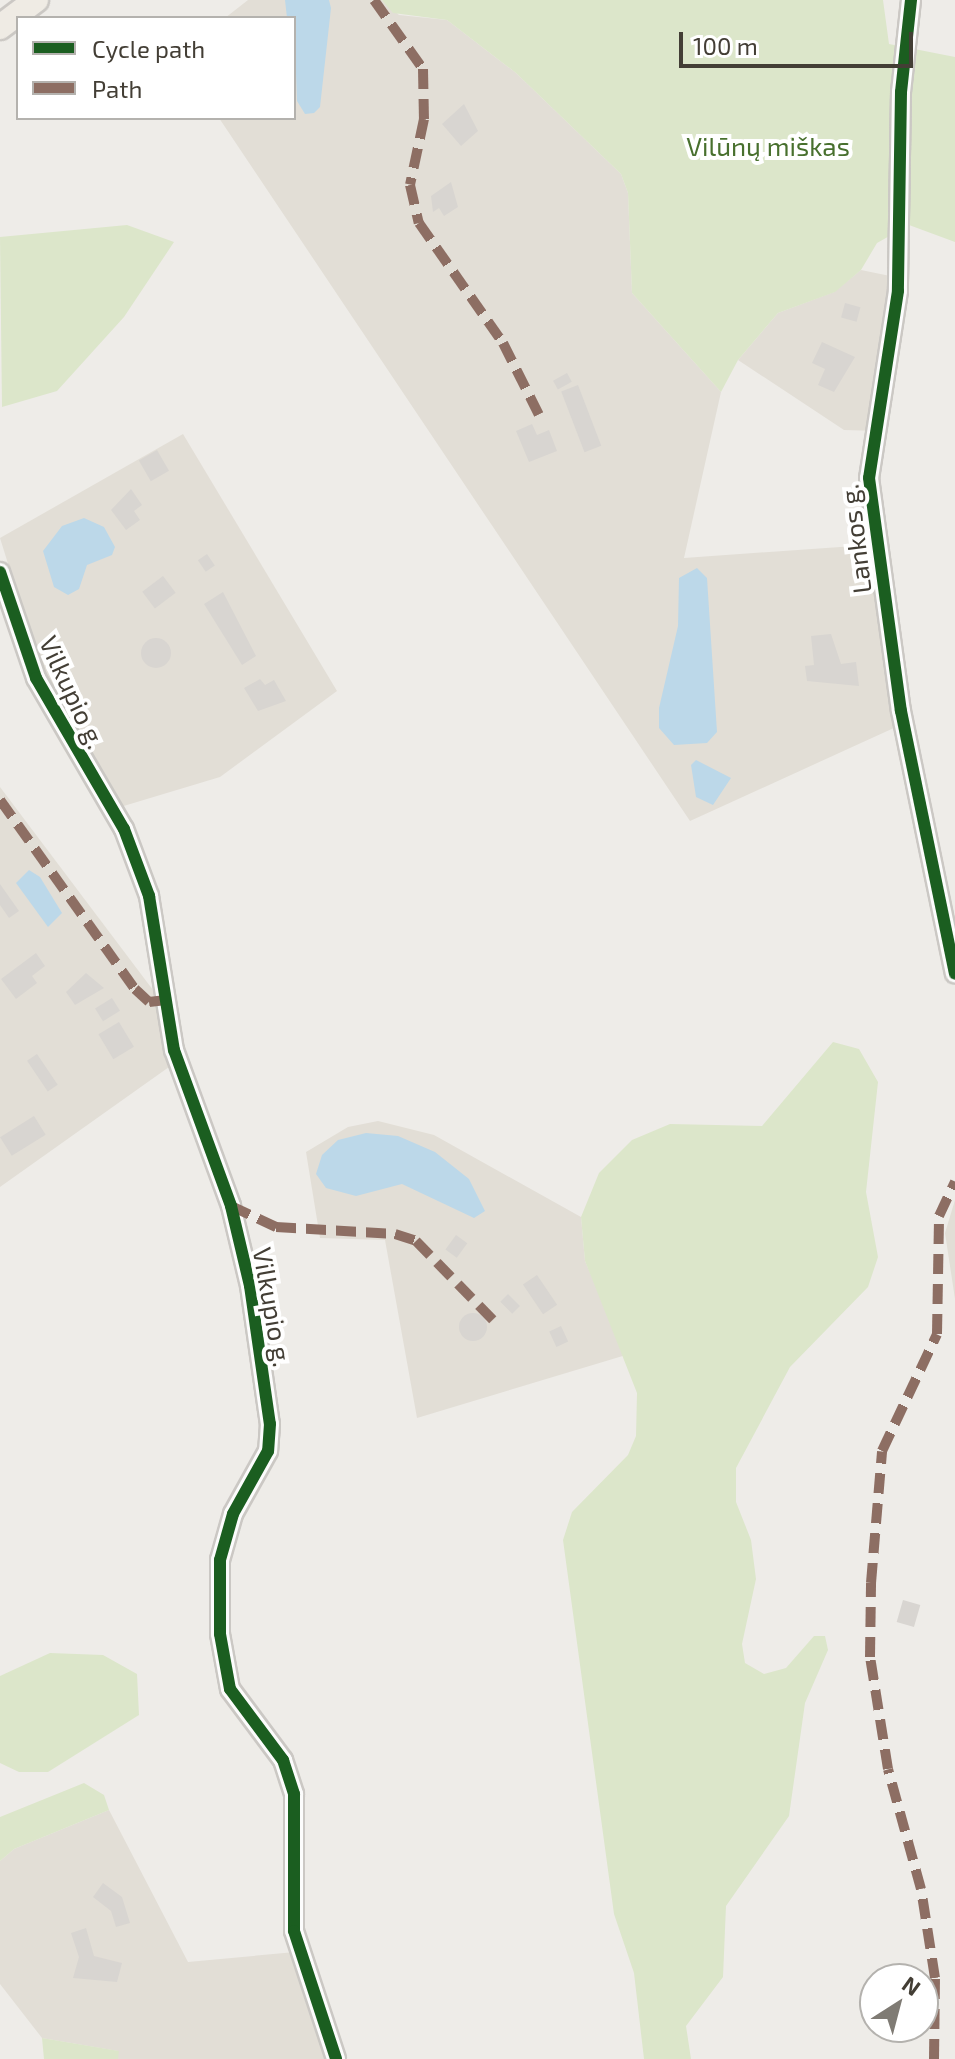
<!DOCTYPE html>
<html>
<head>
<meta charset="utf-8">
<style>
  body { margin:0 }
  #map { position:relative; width:955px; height:2059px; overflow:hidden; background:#eeece8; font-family:"Exo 2",sans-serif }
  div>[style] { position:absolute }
  .residential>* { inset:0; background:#e2ded6 }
  .green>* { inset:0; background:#dce6ca }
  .water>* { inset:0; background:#bcd8e9 }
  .building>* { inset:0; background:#d8d5d1; transform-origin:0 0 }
  .round { border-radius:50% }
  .roads { filter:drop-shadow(2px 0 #cbc8c4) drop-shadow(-2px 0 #cbc8c4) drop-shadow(0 2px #cbc8c4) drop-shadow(0 -2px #cbc8c4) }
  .minor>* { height:18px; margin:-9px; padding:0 9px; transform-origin:9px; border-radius:9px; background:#fcfcfc }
  .major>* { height:24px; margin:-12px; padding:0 12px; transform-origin:12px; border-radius:12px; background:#efebe4 }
  .quiet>* { height:10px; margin-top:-5px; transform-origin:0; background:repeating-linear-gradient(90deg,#8d6e63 0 20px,transparent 0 30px) }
  .cycleway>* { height:12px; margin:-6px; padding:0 6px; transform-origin:6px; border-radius:6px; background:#1b5e20 }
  span { translate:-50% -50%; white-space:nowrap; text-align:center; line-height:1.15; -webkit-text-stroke:8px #fff; paint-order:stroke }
  .park-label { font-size:26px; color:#48702e }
  .street-label { font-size:26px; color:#433e35 }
  .legend { position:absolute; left:16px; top:16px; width:280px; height:104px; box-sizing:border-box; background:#fff; border:2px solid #b4b2ae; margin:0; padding:10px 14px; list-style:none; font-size:24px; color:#433e35 }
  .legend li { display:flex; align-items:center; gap:16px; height:40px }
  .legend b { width:40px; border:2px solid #b4b2ae }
  .north { position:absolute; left:859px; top:1963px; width:80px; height:80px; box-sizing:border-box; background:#fff; border:2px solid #b4b2ae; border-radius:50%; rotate:36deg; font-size:22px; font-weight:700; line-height:32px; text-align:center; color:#433e35 }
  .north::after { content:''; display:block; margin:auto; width:28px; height:36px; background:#7f7b74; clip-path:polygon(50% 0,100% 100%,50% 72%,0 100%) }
  .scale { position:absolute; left:679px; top:32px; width:234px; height:36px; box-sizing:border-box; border:4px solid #433e35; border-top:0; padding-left:10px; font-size:24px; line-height:28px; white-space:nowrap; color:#433e35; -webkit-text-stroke:6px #fff; paint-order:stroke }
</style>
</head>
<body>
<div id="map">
  <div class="residential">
    <div style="clip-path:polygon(248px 0,382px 0,399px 15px,447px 20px,516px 73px,621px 174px,628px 193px,632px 293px,721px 392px,684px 558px,883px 544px,907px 722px,690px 821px,219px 118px,294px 118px,294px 18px,225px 18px)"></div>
    <div style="clip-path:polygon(861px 270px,895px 277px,879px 431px,844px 430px,738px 360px,778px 313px,834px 292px)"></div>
    <div style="clip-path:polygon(183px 434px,337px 691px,220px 777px,117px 808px,42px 673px,0 538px)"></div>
    <div style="clip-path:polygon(0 787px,156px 994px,169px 1067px,0 1187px)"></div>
    <div style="clip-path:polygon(378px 1121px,434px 1135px,581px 1217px,585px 1261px,626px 1355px,417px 1418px,385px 1240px,320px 1238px,306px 1152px,348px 1127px)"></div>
    <div style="clip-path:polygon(955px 1200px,955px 1299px,945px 1233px)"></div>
    <div style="clip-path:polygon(109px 1810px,188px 1962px,295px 1952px,330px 2059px,118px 2059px,118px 2051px,42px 2038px,0 1984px,0 1861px,14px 1849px)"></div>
  </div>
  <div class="green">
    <div style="clip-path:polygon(382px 0,883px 0,889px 44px,955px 57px,955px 242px,909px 225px,877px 243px,861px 270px,835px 292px,778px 313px,738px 360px,721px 392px,632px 293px,628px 193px,621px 174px,516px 73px,447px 20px,393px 13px)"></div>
    <div style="clip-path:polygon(127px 225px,174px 242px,124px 317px,57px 391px,2px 407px,0 237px)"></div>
    <div style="clip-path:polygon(833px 1042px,859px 1049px,878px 1082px,866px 1192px,878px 1257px,868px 1287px,790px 1367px,736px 1468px,736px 1502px,751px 1540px,756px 1579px,742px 1644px,745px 1663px,764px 1674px,786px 1668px,814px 1636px,825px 1636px,828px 1650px,805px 1703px,789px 1816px,726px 1906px,723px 1977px,686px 2026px,691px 2059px,644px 2059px,634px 1973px,614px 1914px,563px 1540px,572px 1512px,628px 1455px,636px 1436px,637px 1393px,585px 1261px,581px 1217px,599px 1173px,632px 1140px,670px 1124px,762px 1126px)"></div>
    <div style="clip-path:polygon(50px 1653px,103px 1655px,137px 1674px,139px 1715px,48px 1772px,19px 1772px,0 1763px,0 1676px)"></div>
    <div style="clip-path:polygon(84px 1783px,104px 1795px,109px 1810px,14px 1849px,0 1861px,0 1817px)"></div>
    <div style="clip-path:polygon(42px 2038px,119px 2051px,118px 2059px,44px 2059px)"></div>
  </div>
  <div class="water">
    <div style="clip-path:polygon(285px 0,329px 0,331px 8px,320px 107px,314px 113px,305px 114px,297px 101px,294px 18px,287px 18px)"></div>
    <div style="clip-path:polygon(84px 518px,104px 527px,115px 547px,112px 555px,87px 565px,79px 589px,68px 595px,54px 587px,43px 551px,62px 526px)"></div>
    <div style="clip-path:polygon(697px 568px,707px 578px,717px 732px,707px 743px,674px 745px,659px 728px,659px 708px,678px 626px,679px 578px)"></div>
    <div style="clip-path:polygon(696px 760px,731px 778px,713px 805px,696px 797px,691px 765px)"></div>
    <div style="clip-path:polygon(29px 870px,40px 877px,62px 913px,48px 927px,16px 883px)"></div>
    <div style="clip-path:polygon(366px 1133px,398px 1136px,435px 1152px,469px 1179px,485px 1211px,474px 1218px,402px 1184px,356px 1196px,326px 1188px,316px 1174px,322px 1155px,338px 1140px)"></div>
  </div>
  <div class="building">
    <div style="clip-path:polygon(464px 104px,478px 131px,461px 146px,442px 124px)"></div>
    <div style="clip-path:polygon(451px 182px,458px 207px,444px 216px,439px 208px,433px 212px,431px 196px)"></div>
    <div style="left:845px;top:303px;width:16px;height:15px;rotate:15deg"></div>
    <div style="clip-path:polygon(822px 342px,855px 357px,834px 392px,818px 385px,825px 369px,812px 363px)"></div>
    <div style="left:567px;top:373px;width:10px;height:16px;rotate:61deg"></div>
    <div style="left:578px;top:385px;width:65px;height:18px;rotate:69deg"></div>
    <div style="clip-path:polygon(532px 424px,537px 435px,549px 430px,557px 451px,529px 462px,516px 431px)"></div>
    <div style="left:157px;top:450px;width:24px;height:21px;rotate:60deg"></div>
    <div style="clip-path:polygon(131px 489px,142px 505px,134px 511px,140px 520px,126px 530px,111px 510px)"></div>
    <div style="left:207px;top:554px;width:14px;height:11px;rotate:56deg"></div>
    <div style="left:163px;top:576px;width:21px;height:26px;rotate:53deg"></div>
    <div style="clip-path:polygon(223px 592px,256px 656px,242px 665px,204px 604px)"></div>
    <div style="clip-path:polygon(831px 634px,841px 664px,856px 662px,859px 686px,807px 681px,805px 666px,814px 665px,811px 636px)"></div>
    <div class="round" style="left:141px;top:638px;width:30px;height:30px"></div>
    <div style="clip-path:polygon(260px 679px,265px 685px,274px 680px,286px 701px,258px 711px,244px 688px)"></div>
    <div style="clip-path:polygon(0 884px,19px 911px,9px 918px,0 905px)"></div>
    <div style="clip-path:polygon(36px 953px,45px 966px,32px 976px,37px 983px,16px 999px,1px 979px)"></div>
    <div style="clip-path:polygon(86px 973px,104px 988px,75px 1005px,66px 992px)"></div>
    <div style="left:112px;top:998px;width:15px;height:20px;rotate:58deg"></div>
    <div style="left:119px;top:1022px;width:29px;height:24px;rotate:59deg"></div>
    <div style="left:37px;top:1054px;width:37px;height:12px;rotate:56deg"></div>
    <div style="left:34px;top:1116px;width:22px;height:40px;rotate:58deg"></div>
    <div style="left:456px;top:1235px;width:14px;height:18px;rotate:36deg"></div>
    <div style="left:537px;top:1275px;width:36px;height:17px;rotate:56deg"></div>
    <div style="left:508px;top:1294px;width:17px;height:11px;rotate:45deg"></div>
    <div class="round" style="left:459px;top:1313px;width:28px;height:28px"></div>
    <div style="left:561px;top:1326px;width:17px;height:13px;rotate:65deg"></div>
    <div style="left:903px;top:1600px;width:18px;height:23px;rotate:16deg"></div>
    <div style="clip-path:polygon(103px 1883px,122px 1897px,130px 1923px,116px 1927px,111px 1911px,93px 1897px)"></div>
    <div style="clip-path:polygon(86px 1928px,94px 1956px,122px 1963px,117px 1982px,73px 1978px,79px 1957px,71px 1933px)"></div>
  </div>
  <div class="roads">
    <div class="minor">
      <div style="left:911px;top:0;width:93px;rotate:96.2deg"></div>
      <div style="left:901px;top:92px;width:199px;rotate:90.9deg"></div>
      <div style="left:898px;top:291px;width:189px;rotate:98.8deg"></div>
      <div style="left:869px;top:478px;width:235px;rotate:82.2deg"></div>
      <div style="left:901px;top:711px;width:268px;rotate:78.4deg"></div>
      <div style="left:0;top:572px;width:112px;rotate:71.2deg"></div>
      <div style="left:36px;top:678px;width:175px;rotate:59.8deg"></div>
      <div style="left:124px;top:829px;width:72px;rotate:69.5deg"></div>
      <div style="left:149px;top:896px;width:156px;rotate:80.8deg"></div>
      <div style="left:174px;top:1050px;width:166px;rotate:69.9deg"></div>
      <div style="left:231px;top:1206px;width:82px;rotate:76.6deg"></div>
      <div style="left:250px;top:1286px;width:139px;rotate:81.8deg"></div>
      <div style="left:270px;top:1424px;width:27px;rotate:94deg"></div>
      <div style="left:268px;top:1451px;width:72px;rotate:119.1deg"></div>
      <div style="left:233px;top:1514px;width:48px;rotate:105.8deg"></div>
      <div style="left:220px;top:1560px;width:74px;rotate:90deg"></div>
      <div style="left:220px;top:1634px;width:56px;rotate:79.7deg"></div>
      <div style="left:230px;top:1689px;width:89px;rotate:53.3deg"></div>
      <div style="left:283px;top:1760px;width:36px;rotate:72deg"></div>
      <div style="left:294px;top:1794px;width:137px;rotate:90deg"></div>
      <div style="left:294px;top:1931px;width:135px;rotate:71.8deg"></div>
    </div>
    <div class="major">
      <div style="left:0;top:27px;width:45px;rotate:-36.9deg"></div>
    </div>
  </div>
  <div class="quiet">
    <div style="left:374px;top:0;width:85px;rotate:54.6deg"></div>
    <div style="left:423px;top:69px;width:50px;rotate:88.9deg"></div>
    <div style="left:424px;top:119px;width:67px;rotate:102deg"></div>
    <div style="left:410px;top:185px;width:39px;rotate:77deg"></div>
    <div style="left:419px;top:223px;width:146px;rotate:55deg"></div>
    <div style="left:503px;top:343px;width:80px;rotate:63.4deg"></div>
    <div style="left:0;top:800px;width:232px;rotate:54.5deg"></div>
    <div style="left:135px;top:989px;width:19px;rotate:43deg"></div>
    <div style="left:149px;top:1002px;width:17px;rotate:-7deg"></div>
    <div style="left:231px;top:1206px;width:50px;rotate:25deg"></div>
    <div style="left:276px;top:1227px;width:119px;rotate:3.4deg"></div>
    <div style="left:395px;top:1234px;width:22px;rotate:18deg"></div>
    <div style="left:416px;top:1241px;width:120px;rotate:45.7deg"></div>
    <div style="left:934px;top:2059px;width:81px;rotate:-89.3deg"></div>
    <div style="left:935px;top:1978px;width:90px;rotate:-98.9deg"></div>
    <div style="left:921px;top:1889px;width:124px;rotate:-105.4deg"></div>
    <div style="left:888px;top:1769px;width:113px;rotate:-99.1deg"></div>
    <div style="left:870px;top:1657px;width:74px;rotate:-89.2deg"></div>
    <div style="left:871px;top:1583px;width:132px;rotate:-85.2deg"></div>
    <div style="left:882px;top:1451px;width:129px;rotate:-64.8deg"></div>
    <div style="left:937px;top:1334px;width:118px;rotate:-89deg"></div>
    <div style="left:939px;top:1216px;width:38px;rotate:-65deg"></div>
  </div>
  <div class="cycleway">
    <div style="left:911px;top:0;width:93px;rotate:96.2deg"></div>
    <div style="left:901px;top:92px;width:199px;rotate:90.9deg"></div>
    <div style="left:898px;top:291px;width:189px;rotate:98.8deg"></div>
    <div style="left:869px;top:478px;width:235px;rotate:82.2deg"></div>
    <div style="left:901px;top:711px;width:268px;rotate:78.4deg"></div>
    <div style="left:0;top:572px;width:112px;rotate:71.2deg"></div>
    <div style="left:36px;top:678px;width:175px;rotate:59.8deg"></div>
    <div style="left:124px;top:829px;width:72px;rotate:69.5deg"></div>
    <div style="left:149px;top:896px;width:156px;rotate:80.8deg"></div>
    <div style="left:174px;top:1050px;width:166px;rotate:69.9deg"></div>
    <div style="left:231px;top:1206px;width:82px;rotate:76.6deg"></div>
    <div style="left:250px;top:1286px;width:139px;rotate:81.8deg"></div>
    <div style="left:270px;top:1424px;width:27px;rotate:94deg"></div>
    <div style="left:268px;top:1451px;width:72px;rotate:119.1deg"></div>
    <div style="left:233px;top:1514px;width:48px;rotate:105.8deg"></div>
    <div style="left:220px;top:1560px;width:74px;rotate:90deg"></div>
    <div style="left:220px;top:1634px;width:56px;rotate:79.7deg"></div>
    <div style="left:230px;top:1689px;width:89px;rotate:53.3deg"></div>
    <div style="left:283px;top:1760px;width:36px;rotate:72deg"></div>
    <div style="left:294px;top:1794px;width:137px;rotate:90deg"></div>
    <div style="left:294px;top:1931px;width:135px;rotate:71.8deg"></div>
  </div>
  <div class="park-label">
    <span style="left:768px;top:146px">Vilūnų miškas</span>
  </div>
  <div class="street-label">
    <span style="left:855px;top:539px;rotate:-97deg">Lankos g.</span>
    <span style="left:73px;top:692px;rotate:65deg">Vilkupio g.</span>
    <span style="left:273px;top:1307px;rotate:80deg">Vilkupio g.</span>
  </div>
  <ul class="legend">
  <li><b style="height:10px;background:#1b5e20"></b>Cycle path</li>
  <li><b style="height:10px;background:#8d6e63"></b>Path</li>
  </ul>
  <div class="north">N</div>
  <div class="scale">100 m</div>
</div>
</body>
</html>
